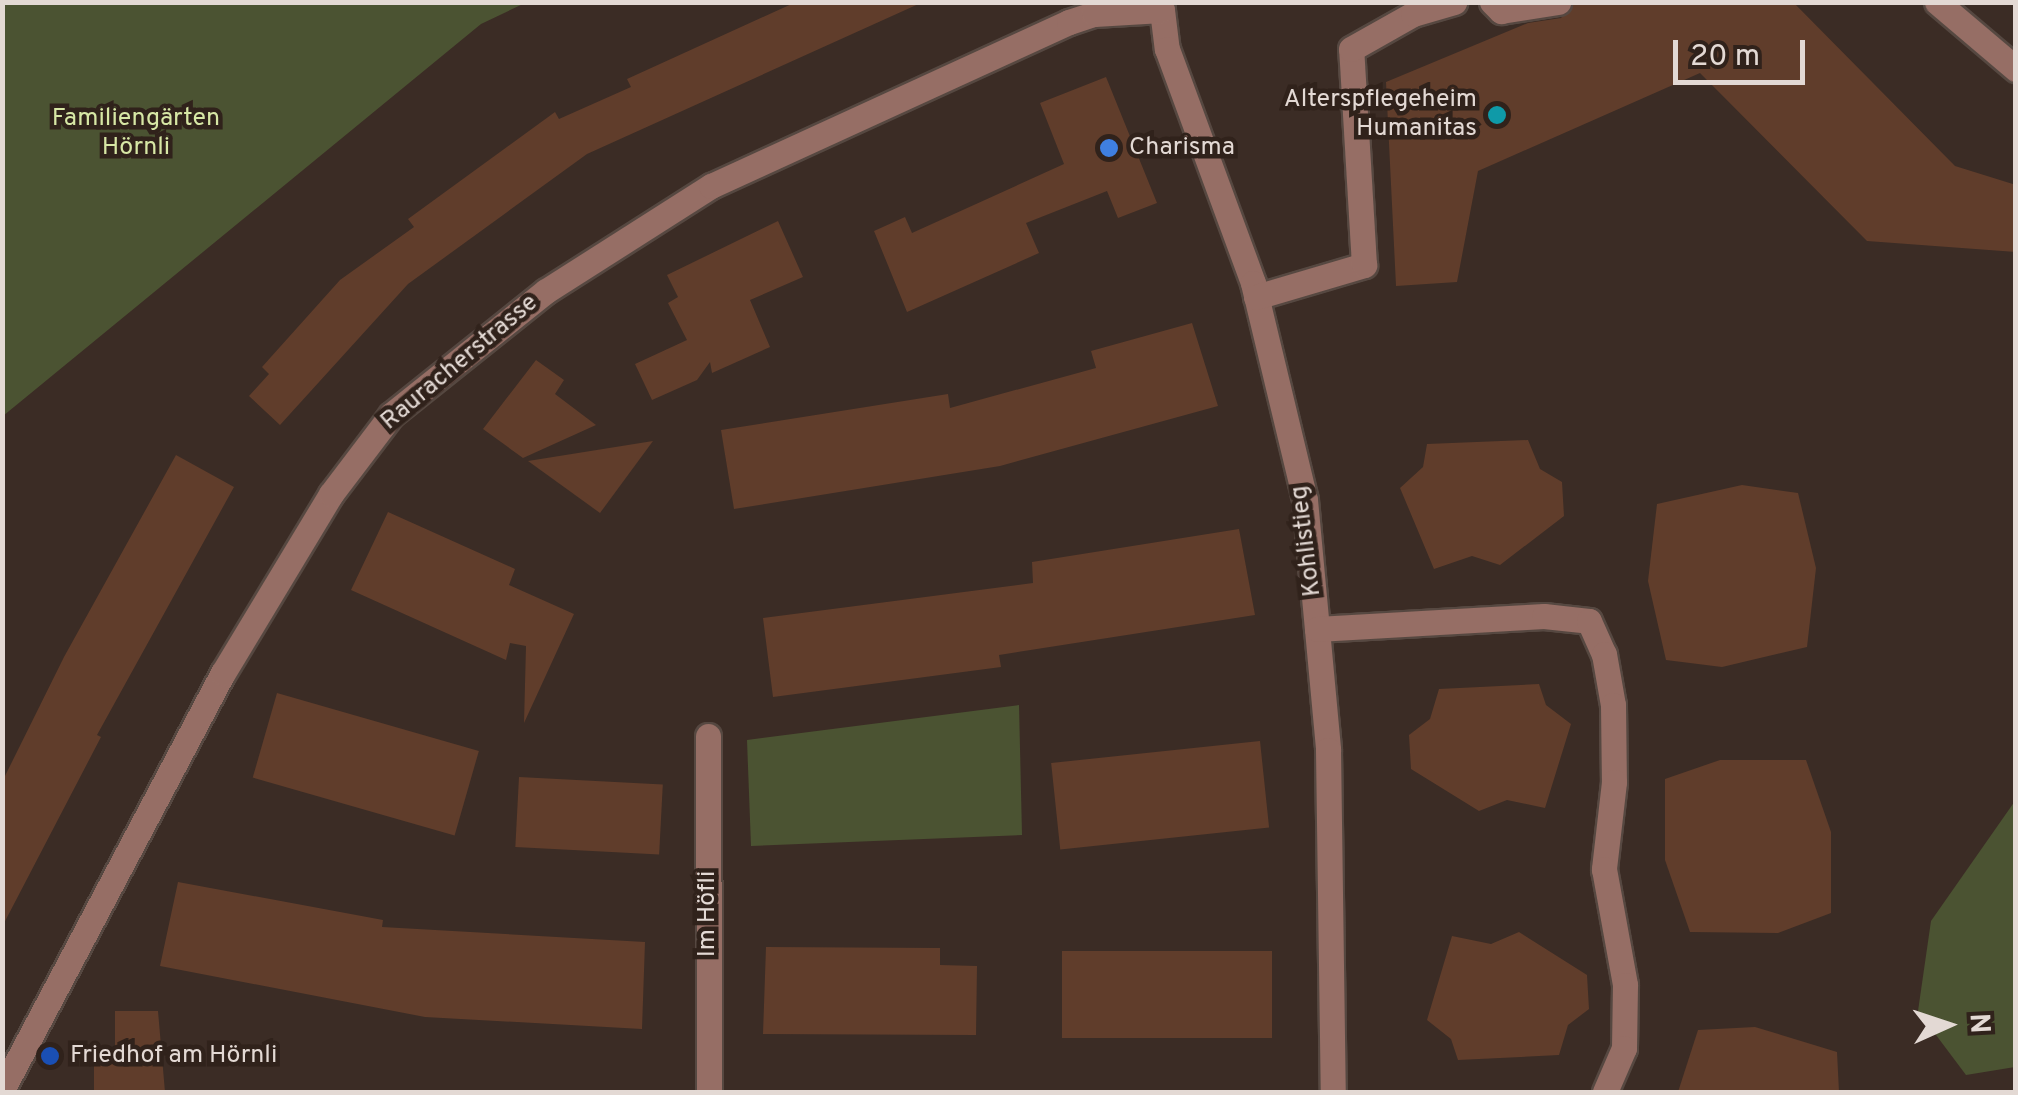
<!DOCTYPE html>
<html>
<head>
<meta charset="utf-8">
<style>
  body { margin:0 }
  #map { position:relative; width:2018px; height:1095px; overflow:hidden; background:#3b2c25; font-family:Overpass,sans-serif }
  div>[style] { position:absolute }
  .green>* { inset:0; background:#4b5332 }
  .building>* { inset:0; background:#603d2b; transform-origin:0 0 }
  .roads { filter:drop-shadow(2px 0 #564841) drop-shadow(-2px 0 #564841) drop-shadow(0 2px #564841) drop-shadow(0 -2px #564841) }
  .minor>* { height:25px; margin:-12.5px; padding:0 12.5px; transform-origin:12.5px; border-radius:12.5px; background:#966e65 }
  .dots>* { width:28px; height:28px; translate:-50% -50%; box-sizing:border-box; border:5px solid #30221b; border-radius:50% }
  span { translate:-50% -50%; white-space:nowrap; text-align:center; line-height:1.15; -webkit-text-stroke:9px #30221b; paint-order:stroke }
  .poi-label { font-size:25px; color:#e3d9d4 }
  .right { translate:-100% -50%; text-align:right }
  .left { translate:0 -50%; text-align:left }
  .park-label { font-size:25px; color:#d7e7a5 }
  .street-label { font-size:25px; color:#e3d9d4 }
  .frame { position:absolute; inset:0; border:5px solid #e3d9d4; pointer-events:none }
  .north { position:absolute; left:1898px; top:975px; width:100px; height:100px; -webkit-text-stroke:8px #30221b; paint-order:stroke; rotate:87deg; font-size:28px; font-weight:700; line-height:40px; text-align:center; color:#e3d9d4 }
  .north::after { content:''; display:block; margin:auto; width:35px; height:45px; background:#e3d9d4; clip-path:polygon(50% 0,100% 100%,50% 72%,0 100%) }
  .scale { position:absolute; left:1673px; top:40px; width:132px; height:45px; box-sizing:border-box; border:5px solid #e3d9d4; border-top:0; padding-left:12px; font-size:30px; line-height:35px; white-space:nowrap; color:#e3d9d4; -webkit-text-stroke:8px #30221b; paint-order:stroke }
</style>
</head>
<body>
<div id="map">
  <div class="green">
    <div style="clip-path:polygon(3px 2px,525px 2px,525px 3px,481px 24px,3px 416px)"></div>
    <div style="clip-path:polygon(1019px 705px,1022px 835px,751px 846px,747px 740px)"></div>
    <div style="clip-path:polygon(2015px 801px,2015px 1067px,1966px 1075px,1918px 1011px,1931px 921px)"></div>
  </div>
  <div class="building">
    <div style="clip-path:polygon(796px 2px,923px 2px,587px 154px,408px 284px,280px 425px,249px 396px,269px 374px,262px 367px,340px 280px,414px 227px,408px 219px,555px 112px,559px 119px,631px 87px,627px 79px)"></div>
    <div style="clip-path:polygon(1575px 2px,1793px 2px,1955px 166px,2016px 185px,2016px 252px,1867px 241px,1700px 73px,1478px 171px,1457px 282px,1396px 286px,1386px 82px,1528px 23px,1561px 18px)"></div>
    <div style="clip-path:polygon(1106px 77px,1157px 203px,1118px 218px,1107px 191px,1026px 223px,1039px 253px,907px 312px,874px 231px,905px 217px,912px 233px,1064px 164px,1040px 103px)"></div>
    <div style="clip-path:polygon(778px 221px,803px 277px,750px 300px,770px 347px,712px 373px,710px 362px,697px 380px,652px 400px,635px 364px,687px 340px,668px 303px,678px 297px,667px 275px)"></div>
    <div style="clip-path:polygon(1192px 323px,1218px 406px,1000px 466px,734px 509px,721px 430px,948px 394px,950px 408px,1096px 368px,1091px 351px)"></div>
    <div style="clip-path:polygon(536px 360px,564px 380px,555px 394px,596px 425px,523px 458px,483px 429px)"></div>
    <div style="clip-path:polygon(1528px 440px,1540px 469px,1562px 482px,1564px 516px,1500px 565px,1472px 556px,1434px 569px,1400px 488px,1423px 467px,1427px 444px)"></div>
    <div style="clip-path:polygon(653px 441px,600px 513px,528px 461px)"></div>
    <div style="clip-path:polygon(176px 455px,234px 487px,97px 735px,101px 737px,2px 927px,2px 782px,64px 657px)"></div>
    <div style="clip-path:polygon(1742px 485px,1798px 493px,1816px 568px,1807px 647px,1722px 667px,1666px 660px,1648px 581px,1657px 504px)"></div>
    <div style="clip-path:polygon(388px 512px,515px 569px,509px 585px,574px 614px,524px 723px,526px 646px,510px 643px,506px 660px,351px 590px)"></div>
    <div style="clip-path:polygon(1239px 529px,1255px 615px,999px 655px,1001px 667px,773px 697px,763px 618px,1033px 583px,1032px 562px)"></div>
    <div style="clip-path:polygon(1539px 684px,1546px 705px,1571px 724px,1545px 808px,1507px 800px,1479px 811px,1411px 769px,1409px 735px,1430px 719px,1439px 689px)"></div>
    <div style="left:277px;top:693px;width:210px;height:88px;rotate:16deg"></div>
    <div style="left:1260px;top:741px;width:87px;height:210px;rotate:84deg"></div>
    <div style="clip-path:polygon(1720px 760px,1806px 760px,1831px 832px,1831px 913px,1778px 933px,1690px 932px,1665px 860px,1665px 779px)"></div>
    <div style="left:519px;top:777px;width:144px;height:70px;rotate:3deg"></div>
    <div style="clip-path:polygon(178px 882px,383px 920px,382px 927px,645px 942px,642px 1029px,425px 1017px,160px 966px)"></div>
    <div style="clip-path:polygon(1519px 932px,1587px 975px,1589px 1009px,1568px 1025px,1559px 1055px,1458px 1060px,1451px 1039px,1427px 1020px,1452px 936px,1491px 944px)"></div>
    <div style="clip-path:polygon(766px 947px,940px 948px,940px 965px,977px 966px,976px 1035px,763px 1034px)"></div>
    <div style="left:1062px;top:951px;width:210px;height:87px"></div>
    <div style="clip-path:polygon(115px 1011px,158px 1011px,165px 1092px,94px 1092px,94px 1052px,115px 1052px)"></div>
    <div style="clip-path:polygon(1755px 1027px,1837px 1052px,1839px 1092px,1678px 1092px,1698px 1030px)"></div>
  </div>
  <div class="roads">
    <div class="minor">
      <div style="left:1492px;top:2px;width:13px;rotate:45deg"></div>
      <div style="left:1501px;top:11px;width:58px;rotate:-9deg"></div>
      <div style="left:1937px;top:2px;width:104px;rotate:40.3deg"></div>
      <div style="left:1162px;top:10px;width:39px;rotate:83deg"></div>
      <div style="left:1167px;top:49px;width:249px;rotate:69.8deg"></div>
      <div style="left:1253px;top:283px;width:223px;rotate:76.5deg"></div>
      <div style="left:1305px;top:500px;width:251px;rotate:84.7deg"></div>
      <div style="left:1328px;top:750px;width:342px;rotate:89.2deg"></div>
      <div style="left:1256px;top:297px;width:113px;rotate:-16.5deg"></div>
      <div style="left:1364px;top:265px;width:216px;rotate:-93.4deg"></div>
      <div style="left:1351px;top:49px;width:71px;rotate:-29.4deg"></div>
      <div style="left:1413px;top:14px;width:43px;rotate:-16.3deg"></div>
      <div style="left:1317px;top:629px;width:227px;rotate:-3.3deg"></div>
      <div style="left:1544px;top:616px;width:45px;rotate:6.3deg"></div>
      <div style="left:1589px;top:621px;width:36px;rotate:66deg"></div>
      <div style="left:1604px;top:654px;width:52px;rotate:80deg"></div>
      <div style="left:1613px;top:705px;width:77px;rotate:89.3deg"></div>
      <div style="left:1614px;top:782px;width:88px;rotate:96.6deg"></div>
      <div style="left:1604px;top:869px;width:118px;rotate:79.7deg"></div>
      <div style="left:1625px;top:985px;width:63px;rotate:90.9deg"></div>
      <div style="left:1624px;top:1048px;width:48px;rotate:113.4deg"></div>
      <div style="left:708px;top:736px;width:356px;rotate:89.8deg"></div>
      <div style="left:2px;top:1090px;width:472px;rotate:-62.1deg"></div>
      <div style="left:223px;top:673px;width:209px;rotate:-58.9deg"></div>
      <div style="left:331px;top:494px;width:99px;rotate:-52.8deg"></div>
      <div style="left:391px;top:415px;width:198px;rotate:-38.7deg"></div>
      <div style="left:546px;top:291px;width:196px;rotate:-32.5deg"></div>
      <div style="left:711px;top:186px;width:394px;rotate:-24.6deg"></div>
      <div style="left:1069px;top:22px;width:26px;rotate:-18deg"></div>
      <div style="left:1094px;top:14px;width:68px;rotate:-3.4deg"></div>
    </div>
  </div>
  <div class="dots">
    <div style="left:1497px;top:115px;background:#0f9aa8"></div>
    <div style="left:1109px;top:148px;background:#3f7fe0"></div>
    <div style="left:50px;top:1056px;background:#1a4fb4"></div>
  </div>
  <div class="poi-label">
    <span class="right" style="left:1477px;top:115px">Alterspflegeheim<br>Humanitas</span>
    <span class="left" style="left:1129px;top:148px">Charisma</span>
    <span class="left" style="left:70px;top:1056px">Friedhof am Hörnli</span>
  </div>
  <div class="park-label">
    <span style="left:136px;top:134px">Familiengärten<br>Hörnli</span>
  </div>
  <div class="street-label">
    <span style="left:460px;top:363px;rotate:-40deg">Rauracherstrasse</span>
    <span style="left:1307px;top:541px;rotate:-97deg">Kohlistieg</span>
    <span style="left:708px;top:914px;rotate:-90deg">Im Höfli</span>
  </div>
  <div class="frame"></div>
  <div class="north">N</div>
  <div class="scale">20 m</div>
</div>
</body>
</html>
